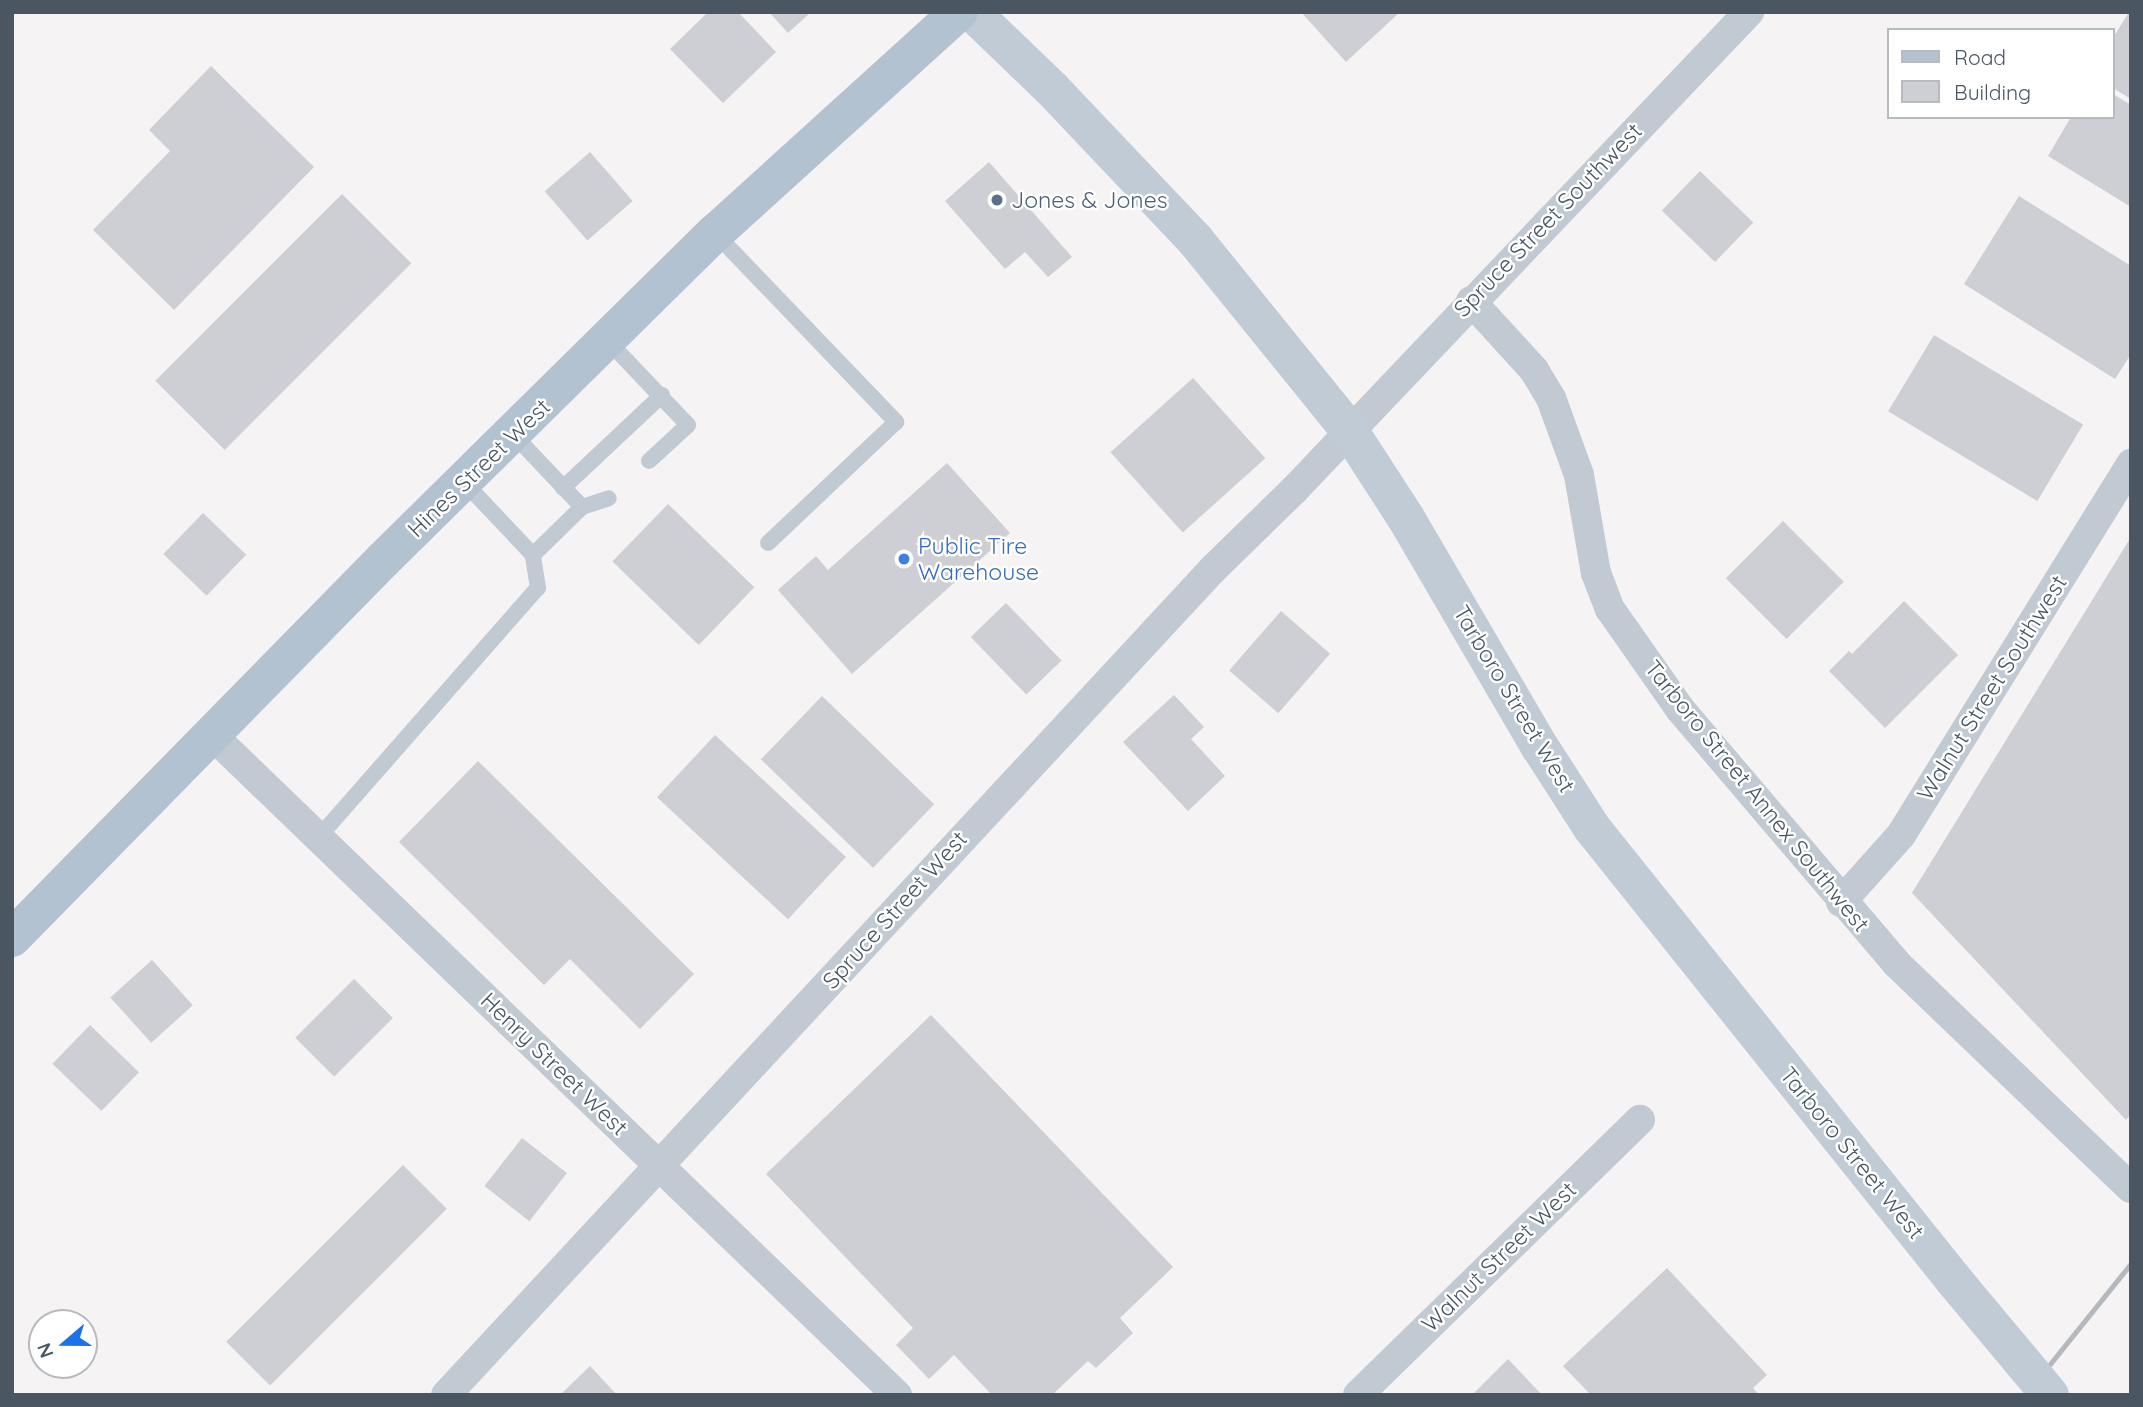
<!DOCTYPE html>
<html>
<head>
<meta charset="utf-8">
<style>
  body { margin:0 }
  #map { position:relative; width:2143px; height:1407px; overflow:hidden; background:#f5f3f3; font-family:Quicksand,sans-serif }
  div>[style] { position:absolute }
  .building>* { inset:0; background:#cdcfd5; transform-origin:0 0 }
  .lane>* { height:16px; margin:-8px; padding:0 8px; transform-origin:8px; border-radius:8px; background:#c1cad2 }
  .street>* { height:30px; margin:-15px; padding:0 15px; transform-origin:15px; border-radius:15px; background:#c1cad2 }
  .secondary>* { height:38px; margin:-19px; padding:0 19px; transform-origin:19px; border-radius:19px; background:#c1cbd6 }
  .primary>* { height:38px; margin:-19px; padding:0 19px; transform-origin:19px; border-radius:19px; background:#b3c2d1 }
  .rail>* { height:5px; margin:-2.5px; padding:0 2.5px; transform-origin:2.5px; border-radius:2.5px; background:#b5b8bd }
  .secondary-bridge>* { height:38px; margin:-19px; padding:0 19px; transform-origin:19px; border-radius:19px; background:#c1cbd6 }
  .dots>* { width:19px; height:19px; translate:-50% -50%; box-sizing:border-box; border:4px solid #fff; border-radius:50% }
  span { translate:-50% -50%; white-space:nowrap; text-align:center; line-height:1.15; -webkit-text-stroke:5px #fff; paint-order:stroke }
  .service-label { font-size:23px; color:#4e5e75 }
  .left { translate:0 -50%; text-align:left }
  .street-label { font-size:23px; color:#4a5661 }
  .shop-label { font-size:23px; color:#366cbe }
  .frame { position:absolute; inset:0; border:14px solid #4a5661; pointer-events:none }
  .legend { position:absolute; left:1887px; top:28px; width:228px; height:91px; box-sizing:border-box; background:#fff; border:2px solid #b7bbc0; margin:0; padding:9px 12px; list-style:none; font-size:21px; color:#4a5661 }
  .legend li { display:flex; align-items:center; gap:14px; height:35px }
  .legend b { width:35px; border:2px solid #b7bbc0 }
  .north { position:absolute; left:28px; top:1309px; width:70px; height:70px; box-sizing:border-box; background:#fff; border:2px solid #b7bbc0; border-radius:50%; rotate:250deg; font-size:19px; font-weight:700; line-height:28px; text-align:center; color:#4a5661 }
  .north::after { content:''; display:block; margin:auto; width:24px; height:32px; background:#1a73e8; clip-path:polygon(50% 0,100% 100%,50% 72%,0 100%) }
</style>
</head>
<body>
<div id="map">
  <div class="building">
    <div style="clip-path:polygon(708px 12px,738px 12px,776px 52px,723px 103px,670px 49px)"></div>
    <div style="clip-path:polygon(769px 12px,811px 12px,788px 33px)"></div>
    <div style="clip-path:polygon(1301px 12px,1400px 12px,1346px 62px)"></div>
    <div style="clip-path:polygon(2129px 12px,2131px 12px,2131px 99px,2113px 88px,2113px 38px)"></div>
    <div style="clip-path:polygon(211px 66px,314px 167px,174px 310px,93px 230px,170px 151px,149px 130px)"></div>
    <div style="clip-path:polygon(2113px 94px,2131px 105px,2131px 207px,2048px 156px,2071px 117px,2113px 117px)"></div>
    <div style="left:590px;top:152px;width:65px;height:60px;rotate:49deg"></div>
    <div style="clip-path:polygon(989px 162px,1072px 257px,1048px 277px,1025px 252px,1005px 269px,945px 201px)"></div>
    <div style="left:1700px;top:171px;width:74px;height:55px;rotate:44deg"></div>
    <div style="left:342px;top:194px;width:98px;height:264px;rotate:45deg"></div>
    <div style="clip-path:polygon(2019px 196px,2131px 266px,2131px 354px,2115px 379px,1964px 284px)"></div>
    <div style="left:1934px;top:335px;width:174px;height:89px;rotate:31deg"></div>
    <div style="left:1193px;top:378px;width:108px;height:111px;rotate:48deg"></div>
    <div style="clip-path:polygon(947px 463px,1010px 533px,852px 674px,778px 590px,816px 556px,828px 570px)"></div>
    <div style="left:668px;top:504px;width:120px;height:80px;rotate:44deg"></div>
    <div style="left:203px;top:513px;width:60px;height:57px;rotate:44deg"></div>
    <div style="left:1783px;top:521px;width:86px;height:81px;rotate:45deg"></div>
    <div style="clip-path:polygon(2131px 537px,2131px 1114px,2126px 1120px,1912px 893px)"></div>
    <div style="clip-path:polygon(1904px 601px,1958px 655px,1885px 728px,1829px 671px,1849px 651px,1852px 654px)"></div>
    <div style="left:1006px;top:603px;width:80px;height:49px;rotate:46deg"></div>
    <div style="left:1281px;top:611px;width:65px;height:79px;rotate:41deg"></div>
    <div style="clip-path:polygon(1174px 695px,1204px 727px,1191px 739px,1225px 776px,1188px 811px,1123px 742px)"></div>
    <div style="left:822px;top:696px;width:156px;height:88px;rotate:44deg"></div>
    <div style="left:715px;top:735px;width:179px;height:85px;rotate:43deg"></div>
    <div style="clip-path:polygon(478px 761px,694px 974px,640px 1029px,570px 959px,544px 985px,399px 842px)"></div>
    <div style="left:152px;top:960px;width:61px;height:56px;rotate:48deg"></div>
    <div style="left:354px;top:979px;width:55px;height:83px;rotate:45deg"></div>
    <div style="clip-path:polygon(931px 1015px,1173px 1267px,1120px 1318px,1133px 1333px,1096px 1368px,1088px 1361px,1052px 1395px,992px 1395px,954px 1355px,929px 1379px,896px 1345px,913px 1328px,766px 1174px)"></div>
    <div style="left:90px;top:1025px;width:68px;height:54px;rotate:44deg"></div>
    <div style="left:522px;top:1138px;width:57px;height:61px;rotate:38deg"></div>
    <div style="left:403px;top:1165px;width:62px;height:250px;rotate:45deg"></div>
    <div style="clip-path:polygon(1667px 1268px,1767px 1375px,1753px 1388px,1759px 1395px,1591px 1395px,1563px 1366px)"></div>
    <div style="clip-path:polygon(1508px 1359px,1542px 1395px,1472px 1395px)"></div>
    <div style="clip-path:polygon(590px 1366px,617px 1395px,560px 1395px)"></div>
  </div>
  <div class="lane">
    <div style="left:715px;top:233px;width:262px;rotate:46.2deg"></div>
    <div style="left:896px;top:422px;width:176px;rotate:136.6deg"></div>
    <div style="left:608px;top:341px;width:116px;rotate:46.4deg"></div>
    <div style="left:688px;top:425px;width:53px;rotate:137.3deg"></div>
    <div style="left:513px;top:434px;width:100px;rotate:46.6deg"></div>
    <div style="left:582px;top:507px;width:69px;rotate:135.6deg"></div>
    <div style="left:563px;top:488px;width:136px;rotate:-43.2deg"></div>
    <div style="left:582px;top:507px;width:28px;rotate:-18deg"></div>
    <div style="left:318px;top:838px;width:333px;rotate:-48.7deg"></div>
    <div style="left:538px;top:588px;width:33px;rotate:-99deg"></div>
    <div style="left:533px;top:555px;width:99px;rotate:-133.4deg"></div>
  </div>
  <div class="street">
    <div style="left:1471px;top:301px;width:93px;rotate:47.6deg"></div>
    <div style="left:1534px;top:370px;width:33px;rotate:59deg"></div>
    <div style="left:1551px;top:398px;width:82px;rotate:70deg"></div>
    <div style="left:1579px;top:475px;width:99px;rotate:80.2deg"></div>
    <div style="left:1596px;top:573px;width:39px;rotate:69deg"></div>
    <div style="left:1610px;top:609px;width:122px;rotate:55deg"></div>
    <div style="left:1680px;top:709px;width:333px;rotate:49.6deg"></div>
    <div style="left:1896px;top:963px;width:325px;rotate:43.8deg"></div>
    <div style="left:211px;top:734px;width:953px;rotate:43.94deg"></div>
    <div style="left:1841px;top:902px;width:90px;rotate:-48.2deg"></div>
    <div style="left:1901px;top:835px;width:437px;rotate:-58.2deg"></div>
    <div style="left:446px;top:1395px;width:1127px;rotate:-47.12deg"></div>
    <div style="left:1213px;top:569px;width:115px;rotate:-44.3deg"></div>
    <div style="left:1295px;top:489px;width:659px;rotate:-46.42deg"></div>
    <div style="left:1358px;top:1395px;width:394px;rotate:-44.3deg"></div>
  </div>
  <div class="secondary">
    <div style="left:972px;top:12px;width:111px;rotate:43.9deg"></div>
    <div style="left:1052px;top:89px;width:209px;rotate:46.5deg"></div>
    <div style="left:1196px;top:241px;width:243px;rotate:51deg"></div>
    <div style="left:1349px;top:430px;width:105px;rotate:57.1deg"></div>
    <div style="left:1406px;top:518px;width:265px;rotate:59.7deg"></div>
    <div style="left:1540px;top:747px;width:96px;rotate:57.3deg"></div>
    <div style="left:1592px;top:828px;width:578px;rotate:51.32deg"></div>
  </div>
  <div class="primary">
    <div style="left:12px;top:938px;width:530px;rotate:-45.54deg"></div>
    <div style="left:383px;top:560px;width:466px;rotate:-44.6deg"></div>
    <div style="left:715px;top:233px;width:329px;rotate:-42.2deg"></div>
  </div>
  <div class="rail">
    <div style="left:2025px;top:1395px;width:169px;rotate:-51.2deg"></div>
  </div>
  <div class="secondary-bridge">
    <div style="left:1953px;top:1279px;width:151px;rotate:50.1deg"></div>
  </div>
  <div class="dots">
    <div style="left:997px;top:200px;background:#5c6f8a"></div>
    <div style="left:904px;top:559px;background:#3f7fe0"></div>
  </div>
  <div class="service-label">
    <span class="left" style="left:1011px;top:200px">Jones &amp; Jones</span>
  </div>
  <div class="street-label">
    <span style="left:1548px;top:220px;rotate:-46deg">Spruce Street Southwest</span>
    <span style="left:479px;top:468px;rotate:-44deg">Hines Street West</span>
    <span style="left:1992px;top:688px;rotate:-58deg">Walnut Street Southwest</span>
    <span style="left:1514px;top:699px;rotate:59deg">Tarboro Street West</span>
    <span style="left:1757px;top:796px;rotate:51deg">Tarboro Street Annex Southwest</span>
    <span style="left:895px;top:910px;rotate:-48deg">Spruce Street West</span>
    <span style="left:554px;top:1064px;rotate:44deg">Henry Street West</span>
    <span style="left:1852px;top:1153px;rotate:51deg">Tarboro Street West</span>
    <span style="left:1499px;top:1257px;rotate:-44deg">Walnut Street West</span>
  </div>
  <div class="shop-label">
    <span class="left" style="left:918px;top:559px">Public Tire<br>Warehouse</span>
  </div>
  <div class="frame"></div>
  <ul class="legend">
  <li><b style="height:9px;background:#b3c2d1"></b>Road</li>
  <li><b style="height:19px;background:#cdcfd5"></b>Building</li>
  </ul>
  <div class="north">N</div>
</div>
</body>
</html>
